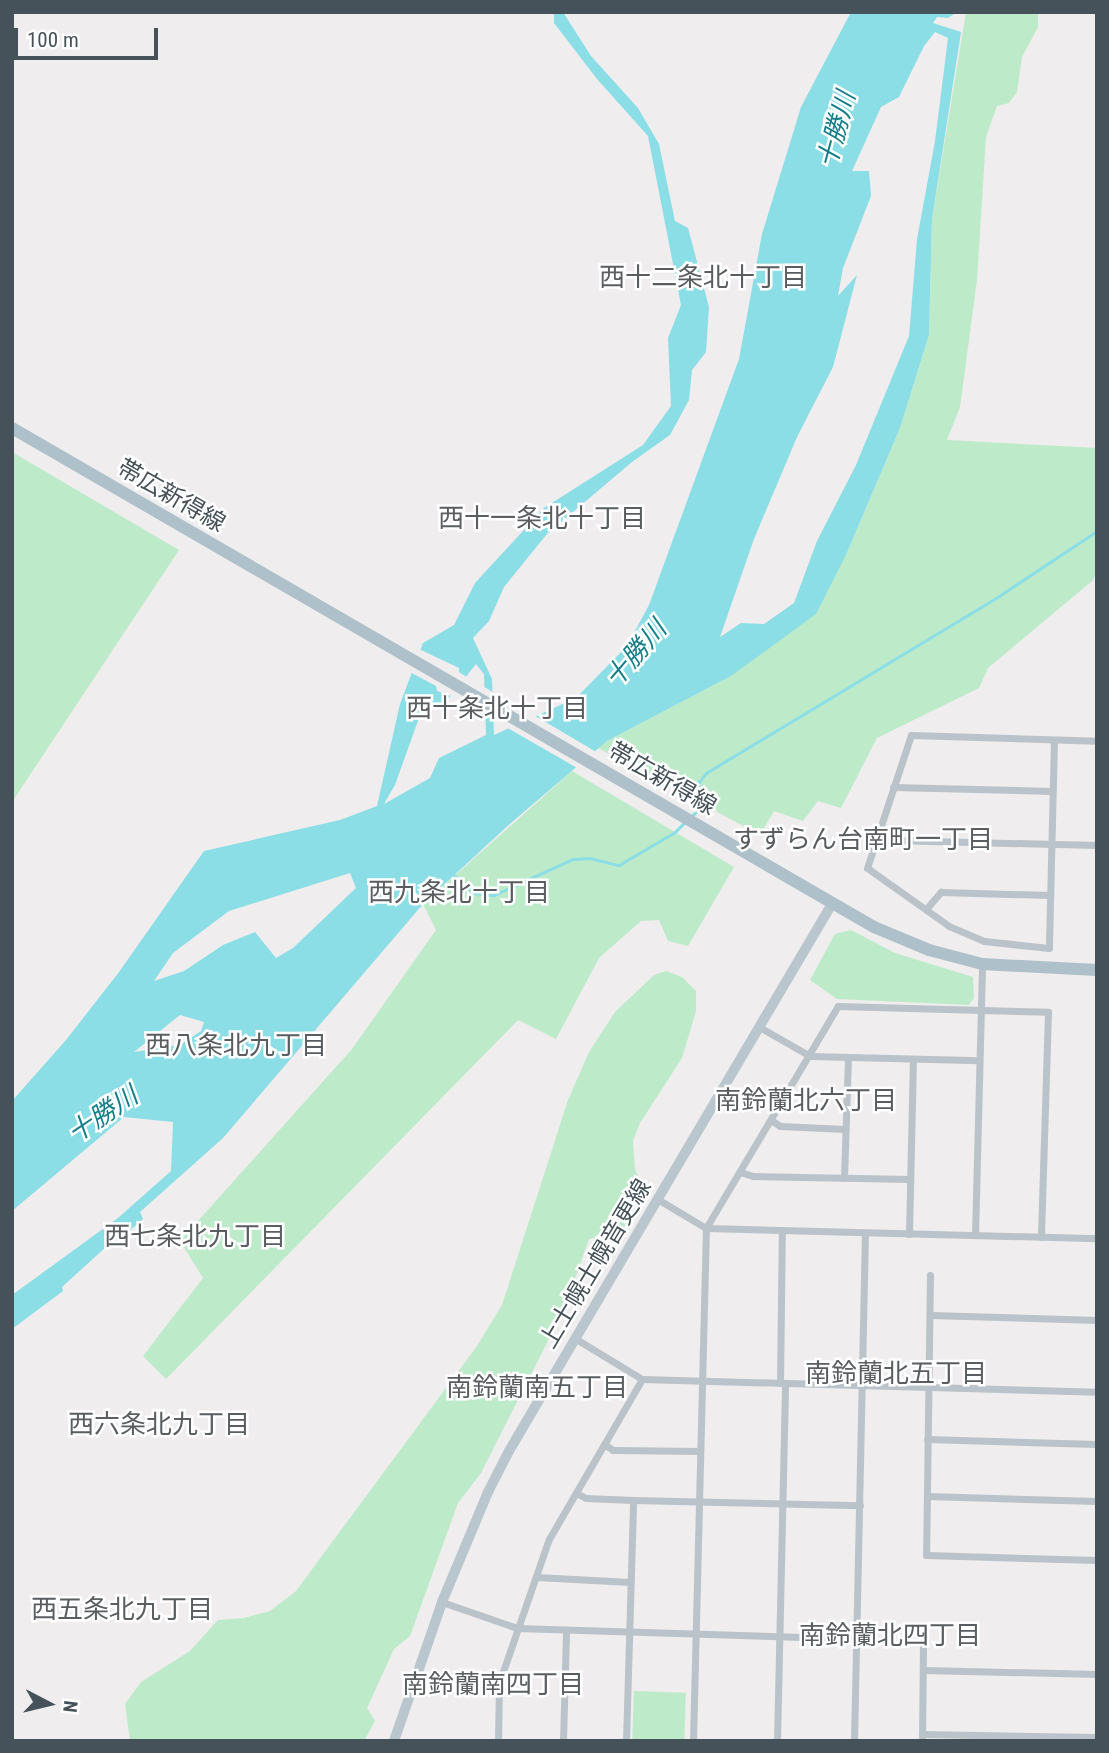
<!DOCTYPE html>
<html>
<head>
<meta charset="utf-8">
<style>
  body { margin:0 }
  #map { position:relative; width:1109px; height:1753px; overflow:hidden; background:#efeded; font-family:"Roboto Condensed","Noto Sans JP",sans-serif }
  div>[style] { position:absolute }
  .green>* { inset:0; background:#bdebc9; transform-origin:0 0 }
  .water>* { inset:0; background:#8cdee6 }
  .pier>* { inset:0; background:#efeded }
  .stream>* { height:2.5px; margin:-1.25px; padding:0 1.25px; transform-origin:1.25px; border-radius:1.25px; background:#8cdee6 }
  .minor>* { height:7px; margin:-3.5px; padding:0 3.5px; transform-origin:3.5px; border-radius:3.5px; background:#b9c3c9 }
  .secondary>* { height:10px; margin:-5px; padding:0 5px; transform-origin:5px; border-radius:5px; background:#b9c6ce }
  .primary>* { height:12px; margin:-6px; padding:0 6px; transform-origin:6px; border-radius:6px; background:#aec0ca }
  span { translate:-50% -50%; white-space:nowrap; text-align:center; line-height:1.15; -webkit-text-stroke:5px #fff; paint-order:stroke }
  .street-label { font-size:24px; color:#465259 }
  .water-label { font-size:26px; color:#147f89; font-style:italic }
  .neighbourhood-label { font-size:26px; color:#5a5e61 }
  .frame { position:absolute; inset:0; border:14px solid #465259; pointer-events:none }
  .north { position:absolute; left:14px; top:1669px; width:70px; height:70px; -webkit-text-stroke:5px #fff; paint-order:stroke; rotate:97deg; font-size:19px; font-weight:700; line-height:28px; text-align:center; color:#465259 }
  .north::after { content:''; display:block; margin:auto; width:24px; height:32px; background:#465259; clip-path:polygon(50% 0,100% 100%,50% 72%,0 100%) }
  .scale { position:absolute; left:14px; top:28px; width:144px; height:32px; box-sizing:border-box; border:4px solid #465259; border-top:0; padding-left:9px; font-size:21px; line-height:24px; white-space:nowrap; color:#465259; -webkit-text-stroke:5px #fff; paint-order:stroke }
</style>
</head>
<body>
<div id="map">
  <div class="green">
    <div style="clip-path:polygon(966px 12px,1038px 12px,1038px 27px,1022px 57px,1017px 92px,1009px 103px,997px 106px,986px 137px,977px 280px,960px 407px,947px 440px,1097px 448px,1097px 573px,1092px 581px,988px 668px,979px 688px,877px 738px,841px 808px,818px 801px,803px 821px,774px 811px,760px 835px,598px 748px,607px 741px,731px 676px,846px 555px,900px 428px,929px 335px,932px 219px)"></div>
    <div style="clip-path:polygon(12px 452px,179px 550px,12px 802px)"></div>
    <div style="clip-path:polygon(572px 771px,734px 867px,688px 946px,668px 941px,659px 920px,641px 921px,599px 958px,556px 1039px,518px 1020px,166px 1379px,143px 1356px,203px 1278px,180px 1241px,352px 1049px,436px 930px,423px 904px)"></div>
    <div style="clip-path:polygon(851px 930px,895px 953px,973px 977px,974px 998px,969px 1005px,837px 999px,810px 980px,835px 934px)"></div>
    <div style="clip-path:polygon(666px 971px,682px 977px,696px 991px,696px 1011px,682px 1058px,640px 1123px,633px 1141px,635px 1169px,644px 1191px,624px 1231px,589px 1239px,565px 1307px,481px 1473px,458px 1503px,410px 1636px,394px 1649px,367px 1708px,375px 1721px,364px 1741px,130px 1741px,125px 1704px,141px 1682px,190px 1651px,218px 1620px,244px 1618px,270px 1611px,296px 1591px,477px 1346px,502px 1305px,568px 1100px,589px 1052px,615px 1012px,654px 975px)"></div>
    <div style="left:634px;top:1691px;width:52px;height:50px;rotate:2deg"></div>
  </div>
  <div class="water">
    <div style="clip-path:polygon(evenodd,554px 12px,563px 12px,591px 56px,638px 108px,659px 144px,675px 221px,688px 228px,709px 307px,706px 352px,692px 370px,689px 400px,670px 435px,632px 462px,547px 534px,504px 587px,489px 621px,473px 638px,492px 679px,494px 735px,576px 698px,627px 646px,649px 605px,739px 359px,762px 234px,801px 107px,851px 12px,957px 12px,948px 18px,937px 17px,933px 23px,961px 32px,932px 219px,929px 335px,900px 428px,846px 555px,816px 614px,731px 676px,607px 741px,512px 822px,423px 904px,223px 1138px,140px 1212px,143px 1219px,125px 1235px,118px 1236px,62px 1287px,63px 1291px,12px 1329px,12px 1295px,118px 1218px,171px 1171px,173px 1122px,124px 1117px,12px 1211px,12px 1101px,66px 1040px,119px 972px,204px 851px,340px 820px,377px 806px,400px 704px,423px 643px,454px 625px,475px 583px,544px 508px,643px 445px,671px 406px,668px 338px,681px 305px,648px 136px,597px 79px,554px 23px,554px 12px,935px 32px,948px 38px,935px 141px,917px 239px,909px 336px,856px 465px,817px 541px,794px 603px,764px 624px,741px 623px,720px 637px,754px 539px,797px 437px,833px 367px,857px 275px,838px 296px,843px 268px,871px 196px,869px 171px,852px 171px,881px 107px,899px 97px,924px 46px,935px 32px,554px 12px,476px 664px,484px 674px,486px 735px,439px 758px,430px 778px,384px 804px,395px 785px,419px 718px,449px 698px,476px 664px,554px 12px,350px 873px,356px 888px,293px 948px,276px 958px,255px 932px,223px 945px,184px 971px,154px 981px,173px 953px,229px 911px,350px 873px,554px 12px,180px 1015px,204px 1022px,201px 1031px,180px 1045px,134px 1052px,180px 1015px)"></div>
  </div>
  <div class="pier">
    <div style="clip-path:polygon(417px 648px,459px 668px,459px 672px,468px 678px,454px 697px,437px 691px,436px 686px,408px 671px)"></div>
    <div style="clip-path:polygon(481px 685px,496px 694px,497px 722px,482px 713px)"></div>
    <div style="clip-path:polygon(532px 714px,598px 753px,579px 769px,506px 727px)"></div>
  </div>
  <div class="stream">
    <div style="left:692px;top:816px;width:8px;rotate:-45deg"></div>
    <div style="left:698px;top:810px;width:28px;rotate:-88deg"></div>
    <div style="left:699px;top:782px;width:11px;rotate:-52deg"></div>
    <div style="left:706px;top:773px;width:342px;rotate:-31.1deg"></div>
    <div style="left:999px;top:596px;width:118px;rotate:-33.6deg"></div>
    <div style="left:452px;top:873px;width:30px;rotate:42deg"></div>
    <div style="left:474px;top:893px;width:20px;rotate:6deg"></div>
    <div style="left:494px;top:895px;width:87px;rotate:-24.5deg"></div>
    <div style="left:573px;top:859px;width:17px;rotate:-3deg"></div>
    <div style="left:590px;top:858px;width:30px;rotate:14deg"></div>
    <div style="left:619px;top:865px;width:65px;rotate:-30.5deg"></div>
    <div style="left:675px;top:832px;width:13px;rotate:-45deg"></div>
  </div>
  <div class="minor">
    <div style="left:1054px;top:740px;width:208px;rotate:91.4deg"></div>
    <div style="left:1049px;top:948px;width:65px;rotate:-173.9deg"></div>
    <div style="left:984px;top:941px;width:38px;rotate:-157deg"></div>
    <div style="left:949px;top:926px;width:100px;rotate:-144.7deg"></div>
    <div style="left:867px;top:868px;width:140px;rotate:-71.7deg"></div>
    <div style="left:911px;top:735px;width:186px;rotate:1.8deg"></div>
    <div style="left:893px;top:787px;width:159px;rotate:1.4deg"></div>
    <div style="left:877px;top:836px;width:13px;rotate:18deg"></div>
    <div style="left:889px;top:840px;width:208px;rotate:1.4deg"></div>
    <div style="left:926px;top:909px;width:23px;rotate:-49deg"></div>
    <div style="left:941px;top:892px;width:109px;rotate:1.6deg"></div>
    <div style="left:761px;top:1028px;width:56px;rotate:29.7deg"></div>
    <div style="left:810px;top:1056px;width:169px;rotate:1.4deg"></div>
    <div style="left:771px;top:1120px;width:11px;rotate:34deg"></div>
    <div style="left:780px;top:1126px;width:65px;rotate:2.6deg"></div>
    <div style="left:740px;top:1172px;width:14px;rotate:17deg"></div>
    <div style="left:753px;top:1176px;width:157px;rotate:1.1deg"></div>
    <div style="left:844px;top:1178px;width:121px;rotate:-88.1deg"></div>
    <div style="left:659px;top:1200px;width:55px;rotate:30.8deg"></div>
    <div style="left:706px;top:1228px;width:391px;rotate:1.5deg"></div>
    <div style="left:909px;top:1234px;width:175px;rotate:-88.7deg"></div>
    <div style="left:975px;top:1235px;width:271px;rotate:-88.5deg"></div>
    <div style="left:930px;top:1275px;width:280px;rotate:90.8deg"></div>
    <div style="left:926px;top:1555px;width:171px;rotate:1.7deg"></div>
    <div style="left:930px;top:1315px;width:167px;rotate:1.7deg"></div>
    <div style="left:576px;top:1339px;width:77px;rotate:31.2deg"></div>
    <div style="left:642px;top:1379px;width:455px;rotate:1.6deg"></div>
    <div style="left:780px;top:1383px;width:153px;rotate:-89.3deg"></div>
    <div style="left:927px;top:1439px;width:170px;rotate:1.7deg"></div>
    <div style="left:604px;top:1444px;width:11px;rotate:34deg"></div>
    <div style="left:613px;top:1450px;width:87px;rotate:0.7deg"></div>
    <div style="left:576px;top:1493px;width:11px;rotate:27deg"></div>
    <div style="left:586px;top:1498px;width:47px;rotate:2.4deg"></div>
    <div style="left:633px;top:1500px;width:227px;rotate:1.3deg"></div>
    <div style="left:927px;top:1496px;width:170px;rotate:1.7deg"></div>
    <div style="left:536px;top:1577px;width:94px;rotate:3deg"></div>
    <div style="left:442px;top:1602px;width:79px;rotate:19.1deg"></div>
    <div style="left:517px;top:1628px;width:341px;rotate:1.8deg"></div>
    <div style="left:923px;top:1670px;width:174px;rotate:1.3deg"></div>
    <div style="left:922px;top:1734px;width:175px;rotate:1deg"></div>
    <div style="left:498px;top:1741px;width:58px;rotate:-89deg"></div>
    <div style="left:499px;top:1683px;width:152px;rotate:-70.9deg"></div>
    <div style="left:549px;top:1539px;width:185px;rotate:-59.8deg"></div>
    <div style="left:563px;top:1741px;width:110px;rotate:-88.4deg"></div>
    <div style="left:626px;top:1741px;width:241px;rotate:-88.3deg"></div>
    <div style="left:693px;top:1741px;width:513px;rotate:-88.55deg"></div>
    <div style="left:706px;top:1228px;width:258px;rotate:-59.3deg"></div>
    <div style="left:838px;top:1006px;width:210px;rotate:1.6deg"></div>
    <div style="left:1048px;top:1012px;width:225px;rotate:91.8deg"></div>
    <div style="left:777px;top:1741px;width:358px;rotate:-88.7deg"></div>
    <div style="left:854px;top:1741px;width:508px;rotate:-88.76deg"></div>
    <div style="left:922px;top:1741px;width:100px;rotate:-89.4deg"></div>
  </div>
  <div class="secondary">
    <div style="left:394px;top:1741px;width:147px;rotate:-70.9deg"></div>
    <div style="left:442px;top:1602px;width:119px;rotate:-67.3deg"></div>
    <div style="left:488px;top:1492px;width:46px;rotate:-62.9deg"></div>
    <div style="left:509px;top:1451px;width:637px;rotate:-59.45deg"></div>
  </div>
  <div class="primary">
    <div style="left:12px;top:428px;width:996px;rotate:30.07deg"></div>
    <div style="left:874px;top:927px;width:60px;rotate:22.7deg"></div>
    <div style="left:929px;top:950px;width:55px;rotate:14.8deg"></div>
    <div style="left:982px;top:964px;width:115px;rotate:3deg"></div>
  </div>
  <div class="street-label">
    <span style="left:171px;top:496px;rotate:30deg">帯広新得線</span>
    <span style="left:662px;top:779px;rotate:30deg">帯広新得線</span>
    <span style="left:596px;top:1264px;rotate:-59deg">上士幌士幌音更線</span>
  </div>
  <div class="water-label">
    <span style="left:837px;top:130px;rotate:-75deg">十勝川</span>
    <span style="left:636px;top:654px;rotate:-49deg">十勝川</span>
    <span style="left:103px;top:1115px;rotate:-34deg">十勝川</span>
  </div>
  <div class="neighbourhood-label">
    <span style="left:703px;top:278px">西十二条北十丁目</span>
    <span style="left:542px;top:519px">西十一条北十丁目</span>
    <span style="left:497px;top:709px">西十条北十丁目</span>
    <span style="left:863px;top:840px">すずらん台南町一丁目</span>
    <span style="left:459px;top:893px">西九条北十丁目</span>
    <span style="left:236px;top:1046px">西八条北九丁目</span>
    <span style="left:806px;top:1101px">南鈴蘭北六丁目</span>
    <span style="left:195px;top:1237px">西七条北九丁目</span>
    <span style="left:896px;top:1374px">南鈴蘭北五丁目</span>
    <span style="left:537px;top:1388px">南鈴蘭南五丁目</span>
    <span style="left:159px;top:1425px">西六条北九丁目</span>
    <span style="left:122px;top:1610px">西五条北九丁目</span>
    <span style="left:890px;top:1636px">南鈴蘭北四丁目</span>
    <span style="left:493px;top:1685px">南鈴蘭南四丁目</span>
  </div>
  <div class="frame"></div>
  <div class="north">N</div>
  <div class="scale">100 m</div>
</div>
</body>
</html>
